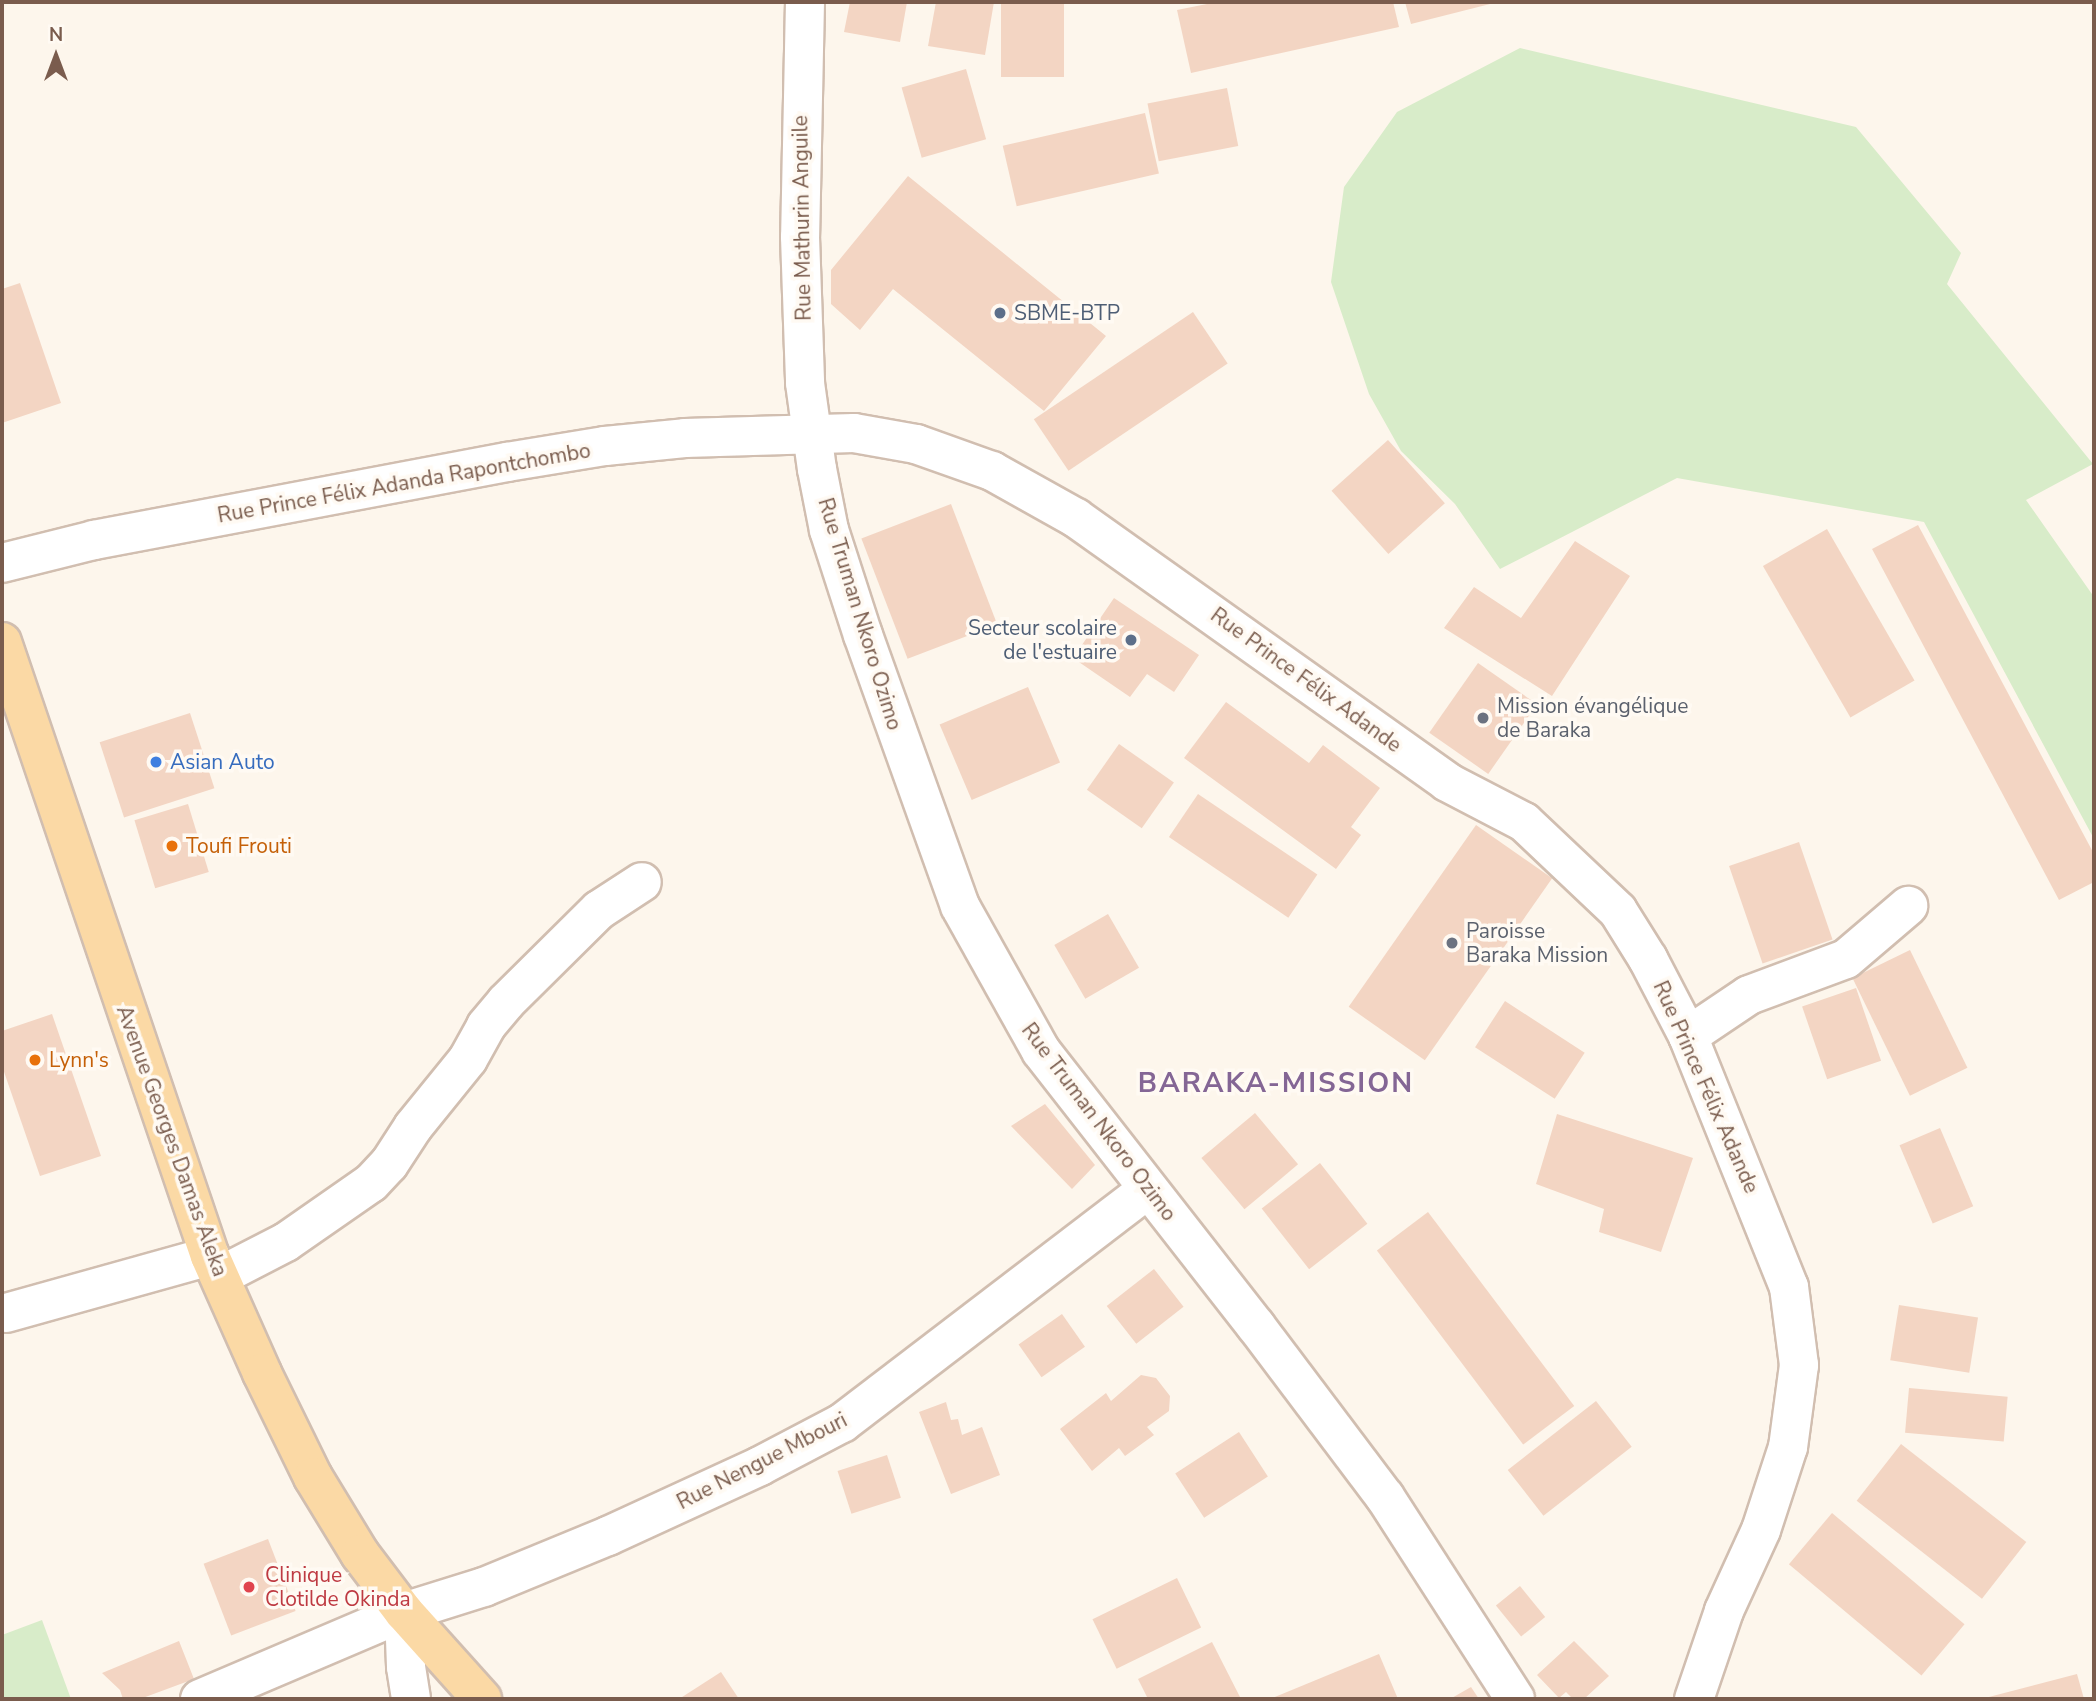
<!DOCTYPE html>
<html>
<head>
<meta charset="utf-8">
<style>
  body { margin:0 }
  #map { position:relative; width:2096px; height:1701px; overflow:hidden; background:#fdf6ec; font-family:"Nunito Sans",sans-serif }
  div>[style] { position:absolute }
  .green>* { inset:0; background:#d8ecc9 }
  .building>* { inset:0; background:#f3d5c3; transform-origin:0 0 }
  .roads { filter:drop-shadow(2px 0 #d1beb0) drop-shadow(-2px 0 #d1beb0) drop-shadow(0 2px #d1beb0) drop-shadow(0 -2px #d1beb0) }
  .minor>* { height:38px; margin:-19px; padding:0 19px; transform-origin:19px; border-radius:19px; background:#fff }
  .major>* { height:38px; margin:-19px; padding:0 19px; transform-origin:19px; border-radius:19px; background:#fbd9a5 }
  .dots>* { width:19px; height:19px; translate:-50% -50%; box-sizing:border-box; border:4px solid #fffaf3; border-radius:50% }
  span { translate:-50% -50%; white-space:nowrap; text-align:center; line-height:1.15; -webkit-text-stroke:7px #fffaf3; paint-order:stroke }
  .street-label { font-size:21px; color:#7a5c4d }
  .service-label { font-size:21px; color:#4e5e75 }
  .left { translate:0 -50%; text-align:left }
  .right { translate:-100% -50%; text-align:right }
  .worship-label { font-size:21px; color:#5b616d }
  .shop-label { font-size:21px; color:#366cbe }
  .food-label { font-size:21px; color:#c56008 }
  .health-label { font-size:21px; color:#be3a42 }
  .district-label { font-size:28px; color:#846695; font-weight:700; letter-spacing:2px }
  .frame { position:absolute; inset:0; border:4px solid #7a5c4d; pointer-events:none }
  .north { position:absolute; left:21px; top:21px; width:70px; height:70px; -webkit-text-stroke:5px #fffaf3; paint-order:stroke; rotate:0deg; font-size:19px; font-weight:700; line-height:28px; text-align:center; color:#7a5c4d }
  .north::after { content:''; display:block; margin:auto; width:24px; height:32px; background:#7a5c4d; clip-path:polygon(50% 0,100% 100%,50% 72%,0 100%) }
</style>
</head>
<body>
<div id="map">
  <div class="green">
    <div style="clip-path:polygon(1520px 48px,1856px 127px,1961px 253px,1947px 284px,2093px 464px,2026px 500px,2094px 597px,2094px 839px,1924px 522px,1677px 478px,1500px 569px,1455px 504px,1401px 451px,1369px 394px,1331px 282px,1344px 187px,1397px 112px)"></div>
    <div style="clip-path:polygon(42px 1620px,71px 1699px,2px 1699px,2px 1635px)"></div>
  </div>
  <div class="building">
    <div style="clip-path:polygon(850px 2px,907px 2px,900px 42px,844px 32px)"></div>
    <div style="clip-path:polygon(936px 2px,994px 2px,985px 55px,928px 46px)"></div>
    <div style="left:1001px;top:2px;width:63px;height:75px"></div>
    <div style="clip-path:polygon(1217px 2px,1393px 2px,1399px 27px,1191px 73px,1177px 10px)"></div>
    <div style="clip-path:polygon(1405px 2px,1494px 2px,1494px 3px,1411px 24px)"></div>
    <div style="left:966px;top:69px;width:73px;height:67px;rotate:74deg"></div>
    <div style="left:1227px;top:88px;width:59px;height:81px;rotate:79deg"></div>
    <div style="left:1145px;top:113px;width:62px;height:146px;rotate:77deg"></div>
    <div style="clip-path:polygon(908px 176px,1106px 336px,1044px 411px,893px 289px,860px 330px,831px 304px,831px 270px)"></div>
    <div style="clip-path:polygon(20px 283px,61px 403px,2px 423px,2px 289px)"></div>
    <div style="left:1193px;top:312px;width:62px;height:192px;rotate:56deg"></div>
    <div style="left:1388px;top:440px;width:85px;height:76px;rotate:48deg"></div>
    <div style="left:951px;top:504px;width:129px;height:96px;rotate:69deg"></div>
    <div style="clip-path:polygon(1918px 525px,2094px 854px,2094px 882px,2059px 900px,1872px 549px)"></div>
    <div style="left:1827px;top:529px;width:175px;height:74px;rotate:60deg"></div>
    <div style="clip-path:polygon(1575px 541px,1630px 576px,1552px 696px,1444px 628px,1474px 587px,1521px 618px)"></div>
    <div style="clip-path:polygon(1114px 598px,1199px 655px,1174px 692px,1147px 674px,1130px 697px,1073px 658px)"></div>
    <div style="left:1478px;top:663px;width:72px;height:85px;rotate:35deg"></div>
    <div style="left:1028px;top:687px;width:82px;height:96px;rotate:67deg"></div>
    <div style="clip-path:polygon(1226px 702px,1309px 763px,1323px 745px,1380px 788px,1351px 827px,1361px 835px,1336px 869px,1184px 758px)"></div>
    <div style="left:190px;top:713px;width:79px;height:95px;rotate:72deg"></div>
    <div style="left:1119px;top:744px;width:67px;height:56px;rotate:35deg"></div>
    <div style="left:1198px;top:794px;width:144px;height:52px;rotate:34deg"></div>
    <div style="left:188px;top:804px;width:71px;height:56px;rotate:73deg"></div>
    <div style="left:1476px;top:825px;width:93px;height:222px;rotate:35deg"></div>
    <div style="left:1799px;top:842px;width:103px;height:74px;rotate:71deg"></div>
    <div style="left:1108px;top:914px;width:62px;height:62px;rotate:60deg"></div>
    <div style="left:1910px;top:950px;width:131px;height:64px;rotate:64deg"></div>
    <div style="left:1856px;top:988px;width:77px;height:57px;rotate:71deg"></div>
    <div style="left:1505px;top:1001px;width:95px;height:55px;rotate:33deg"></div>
    <div style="clip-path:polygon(52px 1014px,101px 1156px,40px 1176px,2px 1066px,2px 1031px)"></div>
    <div style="clip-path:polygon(1045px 1104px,1095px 1165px,1072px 1189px,1011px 1126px)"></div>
    <div style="left:1255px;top:1113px;width:67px;height:70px;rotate:50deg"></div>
    <div style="clip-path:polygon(1557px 1114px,1693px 1158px,1661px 1252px,1599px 1232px,1604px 1209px,1536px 1184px)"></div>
    <div style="left:1940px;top:1128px;width:85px;height:44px;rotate:67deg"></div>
    <div style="left:1320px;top:1163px;width:77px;height:74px;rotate:52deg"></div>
    <div style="left:1428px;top:1212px;width:243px;height:64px;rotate:53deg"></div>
    <div style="left:1154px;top:1269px;width:48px;height:60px;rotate:52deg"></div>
    <div style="left:1899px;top:1305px;width:80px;height:56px;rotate:9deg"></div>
    <div style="left:1062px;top:1314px;width:40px;height:53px;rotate:55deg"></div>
    <div style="clip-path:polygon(1141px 1375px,1156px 1378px,1170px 1396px,1169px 1411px,1147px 1427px,1154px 1435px,1125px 1456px,1119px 1448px,1092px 1471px,1060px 1429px,1106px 1393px,1111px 1401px)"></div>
    <div style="left:1909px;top:1388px;width:99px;height:45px;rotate:5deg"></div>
    <div style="left:1596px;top:1401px;width:58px;height:112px;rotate:52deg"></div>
    <div style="clip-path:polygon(946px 1402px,951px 1420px,958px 1419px,962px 1435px,982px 1427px,1000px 1475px,951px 1494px,919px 1412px)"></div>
    <div style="left:1239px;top:1432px;width:53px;height:76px;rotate:57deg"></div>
    <div style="left:1901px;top:1444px;width:159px;height:72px;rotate:38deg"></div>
    <div style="left:887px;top:1455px;width:45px;height:52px;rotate:72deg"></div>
    <div style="left:1832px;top:1513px;width:173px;height:67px;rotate:40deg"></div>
    <div style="left:268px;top:1539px;width:77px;height:69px;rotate:69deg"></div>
    <div style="left:1177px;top:1578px;width:55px;height:94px;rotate:64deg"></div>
    <div style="left:1520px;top:1586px;width:40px;height:31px;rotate:51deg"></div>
    <div style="clip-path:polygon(179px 1641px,194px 1679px,140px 1699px,123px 1699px,120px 1690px,102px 1673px)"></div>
    <div style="clip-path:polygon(1574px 1641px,1609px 1676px,1584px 1699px,1573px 1699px,1566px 1692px,1559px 1698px,1537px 1675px)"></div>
    <div style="clip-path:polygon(1212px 1642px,1241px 1699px,1148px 1699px,1138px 1679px)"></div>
    <div style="clip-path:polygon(1379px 1654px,1398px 1699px,1270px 1699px)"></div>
    <div style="clip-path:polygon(721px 1672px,739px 1699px,679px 1699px)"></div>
    <div style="clip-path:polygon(2077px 1674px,2084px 1699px,1985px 1699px,1985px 1698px)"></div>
    <div style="clip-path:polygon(1471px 1687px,1479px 1699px,1450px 1699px)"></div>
  </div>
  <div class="roads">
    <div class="minor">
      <div style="left:805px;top:2px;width:235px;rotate:91.2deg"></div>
      <div style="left:800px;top:237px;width:146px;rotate:88deg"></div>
      <div style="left:805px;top:383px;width:87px;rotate:82.1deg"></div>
      <div style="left:817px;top:469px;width:62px;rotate:78.9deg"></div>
      <div style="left:829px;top:530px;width:110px;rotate:72.1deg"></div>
      <div style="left:863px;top:635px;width:288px;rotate:70.3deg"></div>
      <div style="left:960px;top:906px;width:166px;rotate:60.8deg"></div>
      <div style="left:1041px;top:1051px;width:349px;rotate:52deg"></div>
      <div style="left:1256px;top:1326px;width:214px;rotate:53deg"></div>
      <div style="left:1385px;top:1497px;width:240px;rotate:57.2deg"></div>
      <div style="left:2px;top:563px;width:95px;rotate:-14deg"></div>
      <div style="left:94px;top:540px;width:420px;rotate:-10.7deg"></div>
      <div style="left:507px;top:462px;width:99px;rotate:-9.3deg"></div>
      <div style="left:605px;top:446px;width:80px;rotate:-5.7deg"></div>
      <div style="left:685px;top:438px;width:169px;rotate:-1.7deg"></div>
      <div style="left:854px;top:433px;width:63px;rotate:10.1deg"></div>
      <div style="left:916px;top:444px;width:81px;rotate:19.6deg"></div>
      <div style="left:992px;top:471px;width:96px;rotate:29.2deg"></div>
      <div style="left:1076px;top:518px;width:455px;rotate:35.4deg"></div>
      <div style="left:1447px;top:782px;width:87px;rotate:27.5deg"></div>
      <div style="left:1524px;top:822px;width:129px;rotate:43.4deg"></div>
      <div style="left:1618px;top:911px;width:57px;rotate:58deg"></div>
      <div style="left:1648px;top:959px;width:87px;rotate:62.5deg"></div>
      <div style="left:1688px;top:1036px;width:271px;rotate:68.1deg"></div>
      <div style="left:1789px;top:1287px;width:79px;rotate:82.7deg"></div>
      <div style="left:1799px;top:1365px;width:83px;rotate:97.6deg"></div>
      <div style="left:1788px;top:1447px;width:87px;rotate:108deg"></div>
      <div style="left:1761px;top:1530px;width:89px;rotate:114.6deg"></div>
      <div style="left:1724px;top:1611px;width:93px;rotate:108.8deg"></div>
      <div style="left:1688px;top:1036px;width:73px;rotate:-33.9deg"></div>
      <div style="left:1749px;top:995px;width:103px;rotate:-20.4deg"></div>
      <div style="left:1846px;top:959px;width:82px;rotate:-40.5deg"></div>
      <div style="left:220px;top:1276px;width:74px;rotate:-27.3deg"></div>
      <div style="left:286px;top:1242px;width:103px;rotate:-34.8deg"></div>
      <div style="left:371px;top:1183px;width:26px;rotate:-47deg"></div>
      <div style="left:389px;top:1164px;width:44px;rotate:-57deg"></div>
      <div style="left:413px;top:1127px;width:87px;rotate:-51deg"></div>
      <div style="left:468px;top:1059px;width:38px;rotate:-61deg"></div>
      <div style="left:486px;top:1026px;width:31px;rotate:-50deg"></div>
      <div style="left:506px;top:1002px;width:131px;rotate:-44.7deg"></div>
      <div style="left:599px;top:910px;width:51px;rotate:-33.1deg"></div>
      <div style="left:6px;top:1313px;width:212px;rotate:-15.6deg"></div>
      <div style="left:404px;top:1612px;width:55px;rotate:87.9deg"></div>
      <div style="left:406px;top:1667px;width:32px;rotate:81deg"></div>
      <div style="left:200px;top:1699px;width:222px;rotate:-23.1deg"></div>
      <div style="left:404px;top:1612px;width:84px;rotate:-17.4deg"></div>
      <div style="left:484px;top:1587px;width:134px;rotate:-22.4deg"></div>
      <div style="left:608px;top:1536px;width:167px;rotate:-24.7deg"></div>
      <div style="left:760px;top:1466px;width:93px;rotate:-27.7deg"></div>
      <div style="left:842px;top:1423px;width:384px;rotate:-37.4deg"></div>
    </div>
    <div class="major">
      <div style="left:2px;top:642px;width:648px;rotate:71.29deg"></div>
      <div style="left:210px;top:1256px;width:128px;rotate:66deg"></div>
      <div style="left:262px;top:1373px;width:116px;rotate:63.9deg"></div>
      <div style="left:313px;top:1477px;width:90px;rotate:58.6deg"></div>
      <div style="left:360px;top:1554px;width:73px;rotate:52.8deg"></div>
      <div style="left:404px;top:1612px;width:117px;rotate:48.1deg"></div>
    </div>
  </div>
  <div class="dots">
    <div style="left:1000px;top:313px;background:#5c6f8a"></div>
    <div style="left:1131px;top:640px;background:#5c6f8a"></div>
    <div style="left:1483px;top:718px;background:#6b7280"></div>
    <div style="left:156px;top:762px;background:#3f7fe0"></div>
    <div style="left:172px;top:846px;background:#e8710a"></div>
    <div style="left:1452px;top:943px;background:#6b7280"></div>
    <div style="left:35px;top:1060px;background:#e8710a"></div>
    <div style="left:249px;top:1587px;background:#e0444e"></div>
  </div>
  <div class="street-label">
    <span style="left:802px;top:218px;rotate:-91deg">Rue Mathurin Anguile</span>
    <span style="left:404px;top:483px;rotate:-10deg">Rue Prince Félix Adanda Rapontchombo</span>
    <span style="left:860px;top:614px;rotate:73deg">Rue Truman Nkoro Ozimo</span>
    <span style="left:1306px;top:680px;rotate:36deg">Rue Prince Félix Adande</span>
    <span style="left:1706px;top:1087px;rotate:66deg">Rue Prince Félix Adande</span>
    <span style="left:1099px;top:1122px;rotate:53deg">Rue Truman Nkoro Ozimo</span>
    <span style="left:172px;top:1141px;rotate:70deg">Avenue Georges Damas Aleka</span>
    <span style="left:762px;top:1461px;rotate:-27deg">Rue Nengue Mbouri</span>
  </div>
  <div class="service-label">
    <span class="left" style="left:1014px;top:313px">SBME-BTP</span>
    <span class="right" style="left:1117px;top:640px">Secteur scolaire<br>de l'estuaire</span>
  </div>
  <div class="worship-label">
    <span class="left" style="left:1497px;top:718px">Mission évangélique<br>de Baraka</span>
    <span class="left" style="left:1466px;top:943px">Paroisse<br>Baraka Mission</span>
  </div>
  <div class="shop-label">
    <span class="left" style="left:170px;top:762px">Asian Auto</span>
  </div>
  <div class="food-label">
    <span class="left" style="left:186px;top:846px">Toufi Frouti</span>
    <span class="left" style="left:49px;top:1060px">Lynn's</span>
  </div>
  <div class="health-label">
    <span class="left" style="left:265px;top:1587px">Clinique<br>Clotilde Okinda</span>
  </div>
  <div class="district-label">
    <span style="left:1276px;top:1083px">BARAKA-MISSION</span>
  </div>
  <div class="frame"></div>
  <div class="north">N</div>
</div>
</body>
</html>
